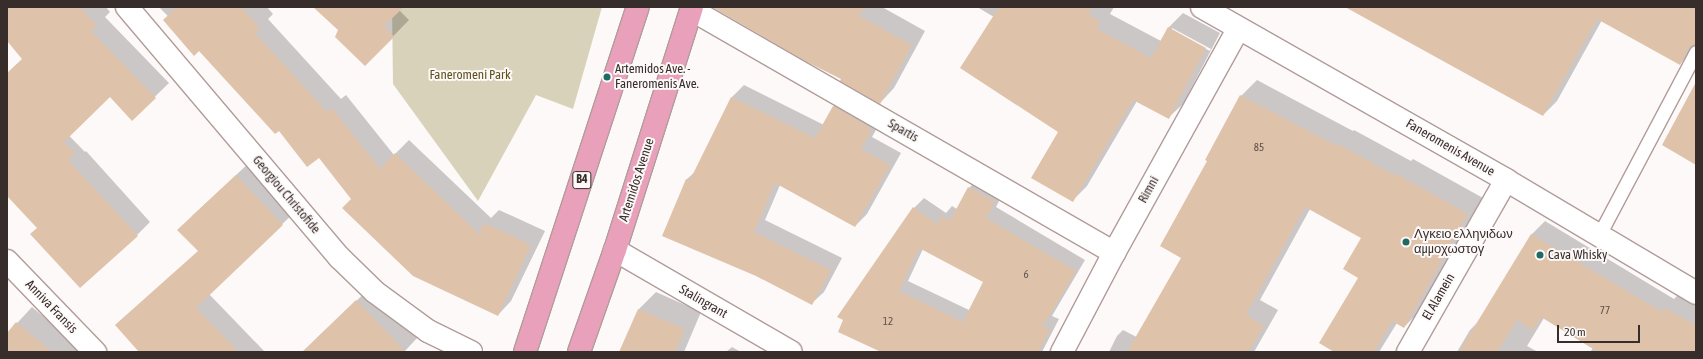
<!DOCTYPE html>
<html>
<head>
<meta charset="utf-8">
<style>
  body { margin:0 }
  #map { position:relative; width:1703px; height:359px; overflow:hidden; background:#fdf9f8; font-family:"Asap Condensed",sans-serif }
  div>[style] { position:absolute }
  .green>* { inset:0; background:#d9d2ba }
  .shadow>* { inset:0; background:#0003 }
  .building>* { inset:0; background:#dfc2aa }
  .roads { filter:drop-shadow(1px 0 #b19c98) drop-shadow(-1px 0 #b19c98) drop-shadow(0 1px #b19c98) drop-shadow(0 -1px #b19c98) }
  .lane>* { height:13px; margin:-6.5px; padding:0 6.5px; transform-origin:6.5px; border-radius:6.5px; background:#fff }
  .street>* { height:22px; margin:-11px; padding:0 11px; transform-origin:11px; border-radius:11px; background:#fff }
  .secondary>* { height:22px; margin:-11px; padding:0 11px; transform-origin:11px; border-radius:11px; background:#fff }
  .primary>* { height:22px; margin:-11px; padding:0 11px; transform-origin:11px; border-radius:11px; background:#e9a0bb }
  .dots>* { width:11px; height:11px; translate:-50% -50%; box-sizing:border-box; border:2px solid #fdf9f8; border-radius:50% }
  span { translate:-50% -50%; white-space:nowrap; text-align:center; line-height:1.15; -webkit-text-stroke:4px #fdf9f8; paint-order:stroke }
  .number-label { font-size:11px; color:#61534c }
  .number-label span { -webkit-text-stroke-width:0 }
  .shield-label span { padding:1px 3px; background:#fdf9f8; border:1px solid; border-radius:3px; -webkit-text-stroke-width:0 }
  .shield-label { font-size:12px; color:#372e2c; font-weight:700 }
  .poi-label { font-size:13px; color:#372e2c }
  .left { translate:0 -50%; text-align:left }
  .park-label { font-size:13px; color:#605119 }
  .street-label { font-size:13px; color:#372e2c }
  .frame { position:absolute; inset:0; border:8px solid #372e2c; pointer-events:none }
  .scale { position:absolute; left:1557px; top:325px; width:83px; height:18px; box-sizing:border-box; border:2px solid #372e2c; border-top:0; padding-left:5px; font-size:12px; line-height:14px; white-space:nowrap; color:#372e2c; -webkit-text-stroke:3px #fdf9f8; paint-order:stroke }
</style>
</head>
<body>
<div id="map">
  <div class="green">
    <div style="clip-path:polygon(392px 7px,602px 7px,573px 109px,536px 95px,478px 201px,393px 84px)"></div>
  </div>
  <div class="shadow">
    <div style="clip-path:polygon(7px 7px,106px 7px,110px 12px,105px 17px,169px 83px,132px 119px,110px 96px,7px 39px)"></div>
    <div style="clip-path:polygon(159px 7px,267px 7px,273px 14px,268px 19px,341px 99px,346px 95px,394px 155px,409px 140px,491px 218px,499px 210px,545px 231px,511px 301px,498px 315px,319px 156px,279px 130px)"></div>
    <div style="clip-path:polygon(315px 7px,402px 7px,399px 10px,409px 20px,365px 65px,339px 30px)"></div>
    <div style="clip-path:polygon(726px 7px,882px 7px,925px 31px,894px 88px,880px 103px)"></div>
    <div style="clip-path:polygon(evenodd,977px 7px,1114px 7px,1110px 14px,1161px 41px,1168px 28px,1183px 13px,1220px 33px,1183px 104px,1168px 118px,1137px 101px,1087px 186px,1072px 201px,1060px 132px,994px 17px,977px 7px,1172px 28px,1211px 49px,1210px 51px,1172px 31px,1172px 28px)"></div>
    <div style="clip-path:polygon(1347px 7px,1696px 7px,1696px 46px,1680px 64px,1602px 20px,1557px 101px,1543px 115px)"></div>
    <div style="clip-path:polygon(7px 72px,85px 152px,86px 151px,150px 222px,137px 235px,38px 228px,7px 195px)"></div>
    <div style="clip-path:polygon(1257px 80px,1353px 131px,1354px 130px,1411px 161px,1413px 159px,1483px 198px,1420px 311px,1404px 327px,1397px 323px,1379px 352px,1336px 352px,1360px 278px,1362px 237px,1310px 209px,1260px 300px,1278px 310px,1254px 352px,1169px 352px,1183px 257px,1208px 161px,1241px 96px)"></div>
    <div style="clip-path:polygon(744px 85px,824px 125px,834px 106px,846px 95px,882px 119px,872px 137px,901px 153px,867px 214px,855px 226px,780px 185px,765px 220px,842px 258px,824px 292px,812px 303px,757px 275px,664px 236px,687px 179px,697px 170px,732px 97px)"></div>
    <div style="clip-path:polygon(250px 162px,296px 211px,209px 294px,265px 352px,151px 352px,116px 325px,199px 251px,192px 216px)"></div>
    <div style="clip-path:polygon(evenodd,979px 178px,1004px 191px,996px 207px,1085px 260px,1052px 316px,1059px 319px,1042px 352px,883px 352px,914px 208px,924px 198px,946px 213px,952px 206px,957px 209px,969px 188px,979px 178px,923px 249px,984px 281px,969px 310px,908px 281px,923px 249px)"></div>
    <div style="clip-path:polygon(1545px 221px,1674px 299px,1678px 295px,1696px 306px,1696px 352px,1590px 352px,1593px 348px,1544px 318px,1527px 346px,1538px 352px,1457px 352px,1470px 330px,1480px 320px,1532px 234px)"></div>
    <div style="clip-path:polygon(370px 288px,418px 337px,405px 351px,306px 352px,318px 337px)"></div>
    <div style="clip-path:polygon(656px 292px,701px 312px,684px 352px,621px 352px,639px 309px)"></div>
    <div style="clip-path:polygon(32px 307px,86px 352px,7px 352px,7px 334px)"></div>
    <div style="clip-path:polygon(1123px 330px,1154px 346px,1151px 352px,1109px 352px,1117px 336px)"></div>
    <div style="clip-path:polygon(732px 347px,741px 352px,726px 352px)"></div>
  </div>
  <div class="building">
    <div style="clip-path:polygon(7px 7px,80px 7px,97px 26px,91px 31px,156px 98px,132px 121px,110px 97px,64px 142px,75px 153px,68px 160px,138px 236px,80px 288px,30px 234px,37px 228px,7px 196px,7px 73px,22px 59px,7px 41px)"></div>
    <div style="clip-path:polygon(177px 7px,241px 7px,260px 28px,255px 33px,327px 112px,332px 108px,380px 169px,395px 153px,479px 234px,484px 223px,531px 245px,498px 316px,413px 276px,342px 208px,351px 199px,319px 158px,307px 167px,279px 131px,275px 134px,199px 51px,194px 56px,163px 20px)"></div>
    <div style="clip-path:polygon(313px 7px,404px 7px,384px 26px,394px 37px,365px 66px,335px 37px,338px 30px)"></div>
    <div style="clip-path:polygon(712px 7px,864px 7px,859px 16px,912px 45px,880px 104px,840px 81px,841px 79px,807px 62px)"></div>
    <div style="clip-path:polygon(999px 7px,1093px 7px,1089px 15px,1100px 21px,1097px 29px,1151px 58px,1168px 27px,1206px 48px,1169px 119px,1133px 100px,1073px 202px,1031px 178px,1058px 132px,960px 68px)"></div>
    <div style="clip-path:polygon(1345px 7px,1696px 7px,1696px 44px,1689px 48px,1680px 65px,1597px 19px,1543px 116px)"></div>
    <div style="clip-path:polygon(1696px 82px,1696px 165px,1662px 145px)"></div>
    <div style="clip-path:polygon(1240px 95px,1337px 146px,1338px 144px,1396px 176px,1397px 174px,1468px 214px,1404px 328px,1392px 321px,1374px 352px,1334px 352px,1319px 343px,1358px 278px,1343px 269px,1361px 238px,1305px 207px,1246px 315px,1264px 326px,1248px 352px,1127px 352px,1181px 258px,1160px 246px,1207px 161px,1205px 160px)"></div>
    <div style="clip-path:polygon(731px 97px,815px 138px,833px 106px,868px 126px,867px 128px,871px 131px,861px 149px,890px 165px,855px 227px,775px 183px,754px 232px,831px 270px,812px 305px,756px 276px,662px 236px,686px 179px,690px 180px)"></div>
    <div style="clip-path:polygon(236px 175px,283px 225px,196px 308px,239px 352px,139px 352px,115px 325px,198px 251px,177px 230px)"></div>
    <div style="clip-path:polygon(evenodd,968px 187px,995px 202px,986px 218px,1076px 271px,1043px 326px,1050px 330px,1038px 352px,881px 352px,838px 332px,843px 320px,837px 317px,913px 207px,937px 224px,941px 216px,950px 221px,968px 187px,919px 248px,983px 282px,963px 322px,899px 291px,919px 248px)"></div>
    <div style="clip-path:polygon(1531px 234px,1662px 312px,1664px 308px,1696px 325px,1696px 352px,1598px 352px,1541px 317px,1533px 330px,1517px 320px,1497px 352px,1459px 352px)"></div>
    <div style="clip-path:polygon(356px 300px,406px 352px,302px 352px)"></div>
    <div style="clip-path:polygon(638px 309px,685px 329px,675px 352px,619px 352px)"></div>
    <div style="clip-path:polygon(16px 322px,52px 352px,7px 352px,7px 333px)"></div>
  </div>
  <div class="roads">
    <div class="lane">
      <div style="left:1599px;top:235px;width:207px;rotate:-62.1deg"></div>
    </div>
    <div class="street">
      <div style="left:127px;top:7px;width:328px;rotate:49.7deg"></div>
      <div style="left:339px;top:257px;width:50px;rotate:44.2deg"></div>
      <div style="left:375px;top:292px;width:66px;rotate:36.3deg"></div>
      <div style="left:428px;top:331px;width:48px;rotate:26deg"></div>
      <div style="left:692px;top:10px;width:487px;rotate:29.9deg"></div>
      <div style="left:615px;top:250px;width:203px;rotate:30.1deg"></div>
      <div style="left:7px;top:261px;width:127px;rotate:46deg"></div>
      <div style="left:1062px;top:352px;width:112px;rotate:-62.3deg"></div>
      <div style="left:1114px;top:253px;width:256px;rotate:-61deg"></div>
      <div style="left:1408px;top:352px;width:198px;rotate:-60.3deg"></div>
    </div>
    <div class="secondary">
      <div style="left:1202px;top:7px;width:350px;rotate:29.6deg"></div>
      <div style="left:1506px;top:180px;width:221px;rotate:30.7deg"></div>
    </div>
    <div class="primary">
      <div style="left:525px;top:352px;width:363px;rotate:-71.9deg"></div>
      <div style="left:579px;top:352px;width:108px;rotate:-70.6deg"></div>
      <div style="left:615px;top:250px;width:255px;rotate:-72.4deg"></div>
    </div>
  </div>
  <div class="dots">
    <div style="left:607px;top:77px;background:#206a64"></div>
    <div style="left:1406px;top:242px;background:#206a64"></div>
    <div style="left:1540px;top:255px;background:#206a64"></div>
  </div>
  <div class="number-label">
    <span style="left:1259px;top:147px">85</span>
    <span style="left:1026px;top:274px">6</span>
    <span style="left:1605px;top:310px">77</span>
    <span style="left:888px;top:321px">12</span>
  </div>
  <div class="shield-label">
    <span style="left:582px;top:180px">B4</span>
  </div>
  <div class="poi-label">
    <span class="left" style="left:615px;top:77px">Artemidos Ave. -<br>Faneromenis Ave.</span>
    <span class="left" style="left:1414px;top:242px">Λγκειο ελληνιδων<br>αμμοχωστογ</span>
    <span class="left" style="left:1548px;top:255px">Cava Whisky</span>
  </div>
  <div class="park-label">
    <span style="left:470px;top:75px">Faneromeni Park</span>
  </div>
  <div class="street-label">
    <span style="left:903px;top:131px;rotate:30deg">Spartis</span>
    <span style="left:1450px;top:148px;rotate:30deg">Faneromenis Avenue</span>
    <span style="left:637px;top:180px;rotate:-72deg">Artemidos Avenue</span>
    <span style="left:1149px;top:190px;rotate:-61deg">Rimni</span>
    <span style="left:286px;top:195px;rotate:50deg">Georgiou Christofide</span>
    <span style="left:1439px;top:297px;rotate:-60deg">El Alamein</span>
    <span style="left:703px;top:302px;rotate:30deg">Stalingrant</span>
    <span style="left:51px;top:307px;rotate:46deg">Anniva Fransis</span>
  </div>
  <div class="frame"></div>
  <div class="scale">20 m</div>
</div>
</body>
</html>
